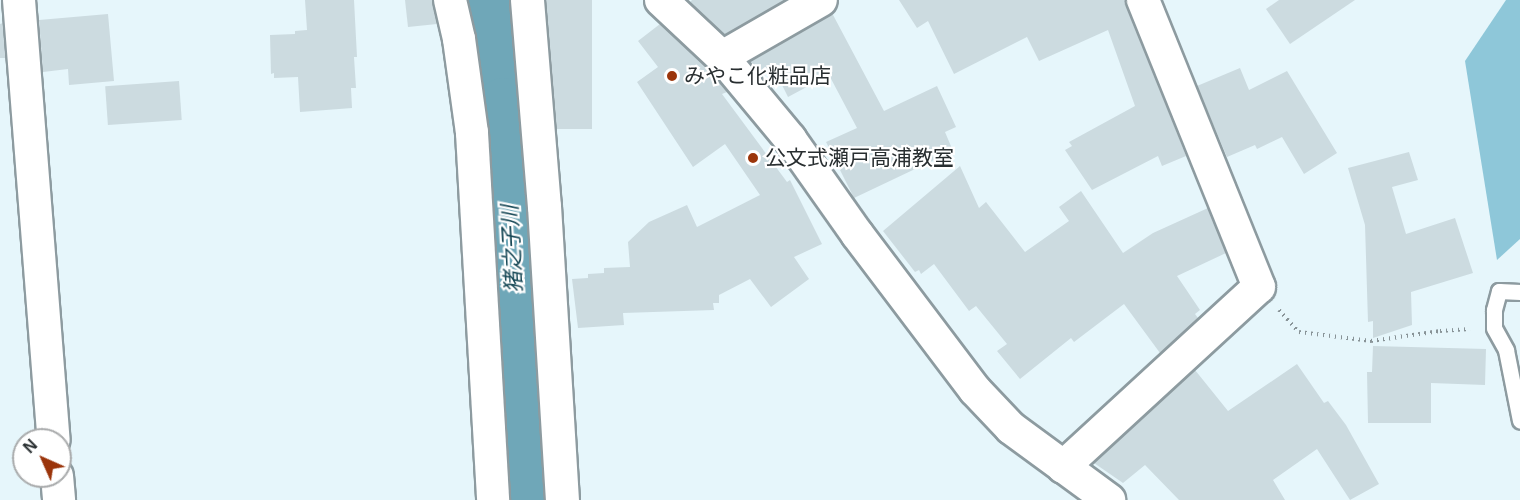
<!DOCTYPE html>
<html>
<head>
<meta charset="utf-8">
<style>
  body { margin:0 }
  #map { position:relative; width:1520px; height:500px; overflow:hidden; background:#e6f6fb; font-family:Helvetica,"Noto Sans JP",sans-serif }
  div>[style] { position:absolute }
  .forest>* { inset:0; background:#8ec7d9 }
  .river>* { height:56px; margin:-28px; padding:0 28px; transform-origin:28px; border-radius:28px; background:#6fa7b8 }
  .building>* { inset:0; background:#ccdbe0; transform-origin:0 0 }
  .path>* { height:4px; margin-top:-2px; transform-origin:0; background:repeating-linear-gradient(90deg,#889397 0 1.5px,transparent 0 6px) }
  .roads { filter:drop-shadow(2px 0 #8d9ba0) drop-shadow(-2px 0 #8d9ba0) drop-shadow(0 2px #8d9ba0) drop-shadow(0 -2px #8d9ba0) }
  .lane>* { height:15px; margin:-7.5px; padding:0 7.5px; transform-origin:7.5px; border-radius:7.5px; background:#fff }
  .street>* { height:32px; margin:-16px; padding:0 16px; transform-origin:16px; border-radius:16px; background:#fff }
  .secondary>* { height:33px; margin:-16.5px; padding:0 16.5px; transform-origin:16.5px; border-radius:16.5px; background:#fff }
  .dots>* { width:16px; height:16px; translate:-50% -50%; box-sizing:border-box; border:3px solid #fff; border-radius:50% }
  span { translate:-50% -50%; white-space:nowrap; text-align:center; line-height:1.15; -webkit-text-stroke:4.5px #fff; paint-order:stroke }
  .poi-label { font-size:21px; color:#282e30 }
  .left { translate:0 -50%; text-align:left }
  .water-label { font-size:22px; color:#174856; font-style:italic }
  .north { position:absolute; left:12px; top:428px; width:60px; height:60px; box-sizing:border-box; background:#fff; border:2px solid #a9abac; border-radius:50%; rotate:315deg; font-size:16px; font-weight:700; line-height:24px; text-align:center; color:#282e30 }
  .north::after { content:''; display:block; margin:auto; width:21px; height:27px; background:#9b350b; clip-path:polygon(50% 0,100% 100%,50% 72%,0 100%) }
</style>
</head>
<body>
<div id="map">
  <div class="forest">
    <div style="clip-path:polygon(1506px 0,1520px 0,1520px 239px,1497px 260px,1465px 61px)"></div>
  </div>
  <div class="river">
    <div style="left:485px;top:0;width:108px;rotate:79.8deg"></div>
    <div style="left:504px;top:106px;width:395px;rotate:86.7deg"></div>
  </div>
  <div class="building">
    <div style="clip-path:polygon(305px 0,354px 0,357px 57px,354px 57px,356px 88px,351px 88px,352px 108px,300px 112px,298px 77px,274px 78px,274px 73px,271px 74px,270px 35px,295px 34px,295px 31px,307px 30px)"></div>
    <div style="clip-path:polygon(405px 0,433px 0,437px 24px,408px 27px)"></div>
    <div style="left:546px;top:0;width:46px;height:129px"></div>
    <div style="clip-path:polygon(692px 0,785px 0,725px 35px,690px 2px)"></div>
    <div style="clip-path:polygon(899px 0,1125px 0,1186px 156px,1162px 166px,1158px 156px,1092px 190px,1065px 150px,1072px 146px,1069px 142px,1135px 106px,1108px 30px,1039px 61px,1027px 37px,954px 74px,928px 21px,917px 28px)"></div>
    <div style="clip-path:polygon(1279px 0,1355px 0,1290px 44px,1266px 9px)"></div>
    <div style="clip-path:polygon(832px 13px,884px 111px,937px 86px,956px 127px,945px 132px,953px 151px,854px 198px,826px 142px,857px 128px,829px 75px,788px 97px,773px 67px,760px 74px,749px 62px)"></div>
    <div style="clip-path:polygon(108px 14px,114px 81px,69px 85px,68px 69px,43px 72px,39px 20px)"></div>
    <div style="clip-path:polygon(3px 23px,6px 58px,0 58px,0 24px)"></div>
    <div style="clip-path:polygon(660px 24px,709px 69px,727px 92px,722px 94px,787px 182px,790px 180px,822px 244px,794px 257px,809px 279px,771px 307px,750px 279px,719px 295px,719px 303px,713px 303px,714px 310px,623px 313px,624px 325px,578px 328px,572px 279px,588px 278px,588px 274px,604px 273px,604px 268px,630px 267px,628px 242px,649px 222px,687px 205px,697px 227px,760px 195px,725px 144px,693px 167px,637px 82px,658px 67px,638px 41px)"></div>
    <div style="clip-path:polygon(1240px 68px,1249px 90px,1287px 71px,1337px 153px,1304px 174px,1282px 137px,1257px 149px,1255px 145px,1227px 157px,1197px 86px)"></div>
    <div style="left:179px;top:81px;width:39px;height:74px;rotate:86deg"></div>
    <div style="clip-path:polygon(1409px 152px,1418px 180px,1392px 187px,1406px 234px,1455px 218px,1473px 273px,1411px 292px,1412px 325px,1373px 338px,1373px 321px,1368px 322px,1365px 225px,1348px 168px)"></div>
    <div style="clip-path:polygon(960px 166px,979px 208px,986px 202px,1025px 252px,1069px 221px,1059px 207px,1081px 191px,1123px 253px,1153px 233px,1208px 208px,1226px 253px,1177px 276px,1200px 310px,1195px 314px,1198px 318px,1160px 353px,1124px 304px,1074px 342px,1071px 338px,1020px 379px,997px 351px,1007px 344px,976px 306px,969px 311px,934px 264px,921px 274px,919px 270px,915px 272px,883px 231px)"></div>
    <div style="clip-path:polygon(1373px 346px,1486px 349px,1485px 385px,1431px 383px,1431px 423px,1368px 423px,1367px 372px,1372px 372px)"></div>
    <div style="clip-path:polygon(1297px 364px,1324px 403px,1328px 401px,1346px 425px,1379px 484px,1350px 500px,1317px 449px,1273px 480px,1285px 500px,1179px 500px,1145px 465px,1123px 483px,1094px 463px,1195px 370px,1228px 411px)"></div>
  </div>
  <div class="path">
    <div style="left:1279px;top:310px;width:30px;rotate:48deg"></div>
    <div style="left:1299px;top:332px;width:73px;rotate:7.1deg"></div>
    <div style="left:1371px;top:341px;width:70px;rotate:-8.2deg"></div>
    <div style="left:1440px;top:331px;width:30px;rotate:-4deg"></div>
  </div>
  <div class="roads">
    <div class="lane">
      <div style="left:1520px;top:292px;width:21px;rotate:-177deg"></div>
      <div style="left:1499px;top:291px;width:20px;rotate:105deg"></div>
      <div style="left:1494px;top:310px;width:18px;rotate:90deg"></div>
      <div style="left:1494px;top:328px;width:25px;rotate:61deg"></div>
      <div style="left:1506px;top:350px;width:72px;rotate:78.8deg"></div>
    </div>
    <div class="street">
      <div style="left:19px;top:0;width:441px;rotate:85.5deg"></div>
      <div style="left:450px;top:0;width:40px;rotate:77deg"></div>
      <div style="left:459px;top:39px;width:95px;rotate:82.1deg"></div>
      <div style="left:472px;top:133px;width:368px;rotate:86.7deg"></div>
      <div style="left:661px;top:0;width:83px;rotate:43.1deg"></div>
      <div style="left:722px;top:57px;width:107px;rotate:50.3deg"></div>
      <div style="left:790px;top:139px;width:116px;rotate:54.8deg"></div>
      <div style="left:857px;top:234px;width:196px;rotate:52.9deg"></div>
      <div style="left:975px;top:390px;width:52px;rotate:46.5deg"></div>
      <div style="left:1011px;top:428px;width:122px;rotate:36.3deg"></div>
      <div style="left:722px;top:57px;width:114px;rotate:-29.9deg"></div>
      <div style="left:1063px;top:467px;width:266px;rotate:-42.6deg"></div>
      <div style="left:1259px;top:287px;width:310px;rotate:-112deg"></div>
      <div style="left:57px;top:476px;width:24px;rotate:85deg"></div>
    </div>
    <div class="secondary">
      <div style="left:527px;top:0;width:207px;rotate:85.3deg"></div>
      <div style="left:544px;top:206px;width:295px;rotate:86.5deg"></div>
    </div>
  </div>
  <div class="dots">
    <div style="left:672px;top:76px;background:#9b350b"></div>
    <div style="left:753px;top:158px;background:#9b350b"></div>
  </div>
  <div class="poi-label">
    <span class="left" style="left:684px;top:76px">みやこ化粧品店</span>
    <span class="left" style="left:765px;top:158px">公文式瀬戸高浦教室</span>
  </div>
  <div class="water-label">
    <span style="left:512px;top:249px;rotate:-93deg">猪之子川</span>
  </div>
  <div class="north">N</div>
</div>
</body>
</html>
